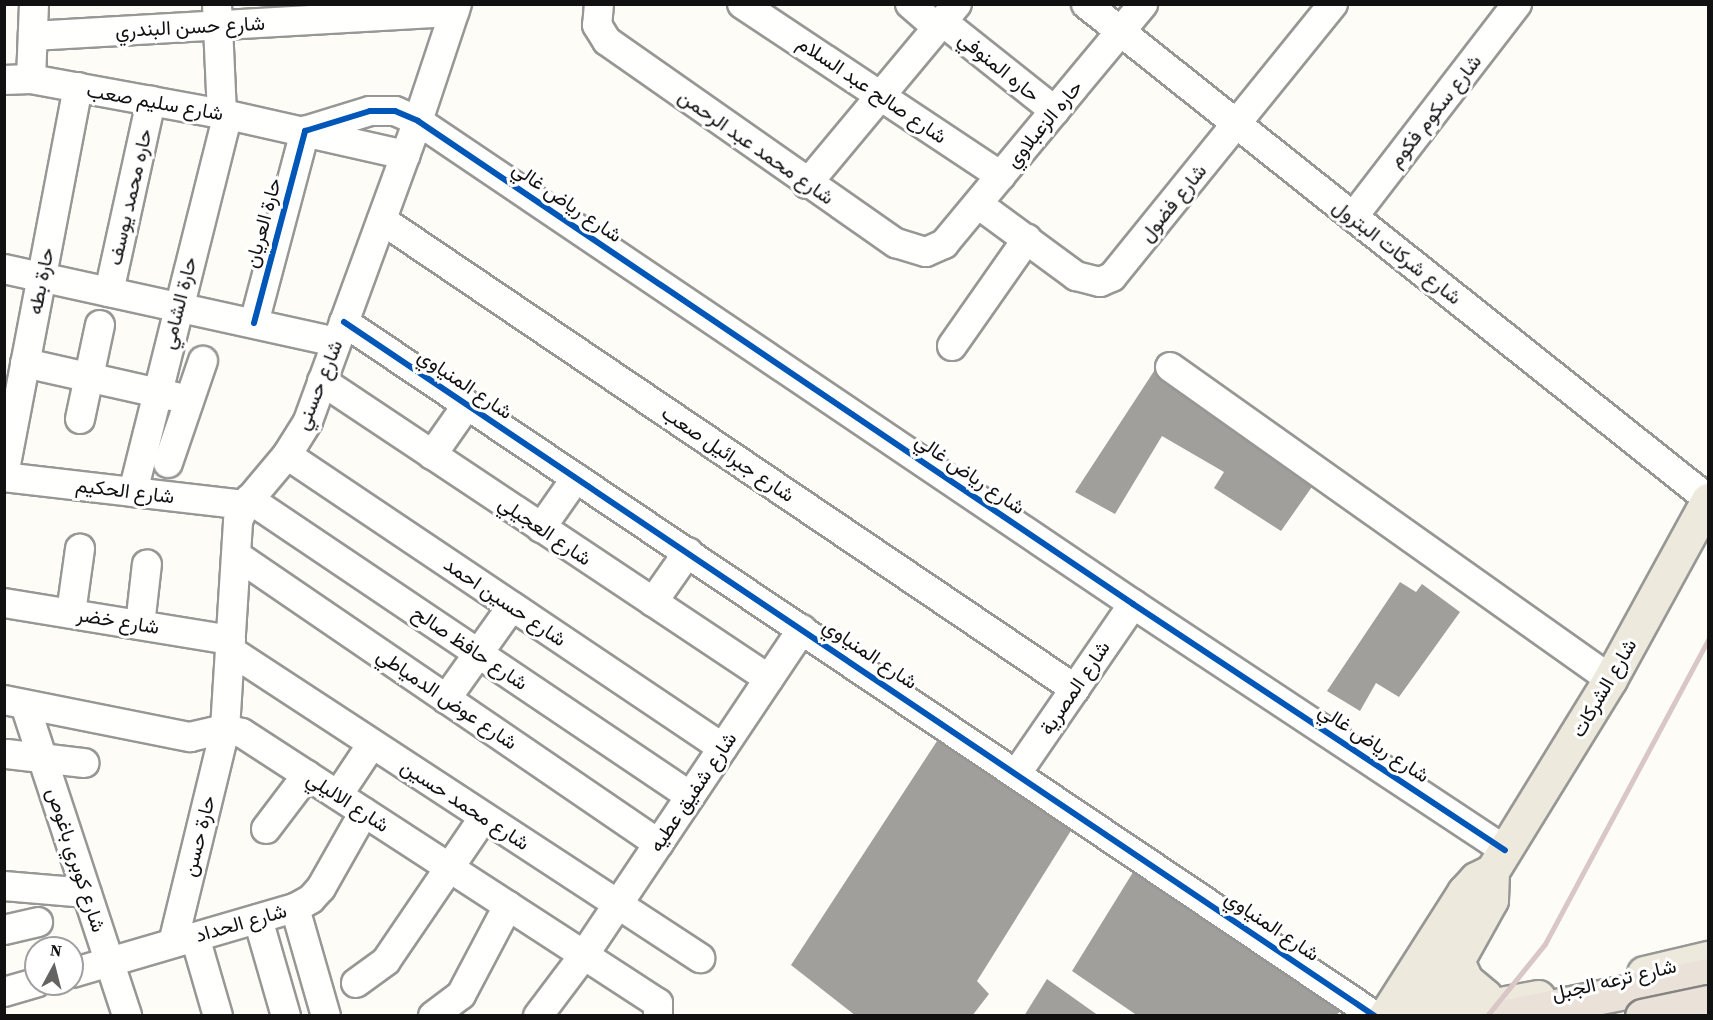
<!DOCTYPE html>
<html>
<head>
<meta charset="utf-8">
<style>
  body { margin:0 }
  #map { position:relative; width:1713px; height:1020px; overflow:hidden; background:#fdfcf7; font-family:"Source Serif 4",Vazirmatn,serif }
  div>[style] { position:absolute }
  .building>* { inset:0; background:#a19f9c }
  .roads { filter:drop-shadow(2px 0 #979795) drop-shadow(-2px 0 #979795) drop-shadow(0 2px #979795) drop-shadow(0 -2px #979795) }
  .minor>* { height:28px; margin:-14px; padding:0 14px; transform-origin:14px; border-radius:14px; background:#fffffe }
  .major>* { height:33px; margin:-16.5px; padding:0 16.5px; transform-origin:16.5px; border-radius:16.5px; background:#ede9dc }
  .highway>* { height:33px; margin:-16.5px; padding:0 16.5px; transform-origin:16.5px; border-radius:16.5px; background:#eae1d8 }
  .rail>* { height:4.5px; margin:-2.25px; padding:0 2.25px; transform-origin:2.25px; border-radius:2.25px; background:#d9c6c7 }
  .bridges { filter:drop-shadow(2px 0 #858482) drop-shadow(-2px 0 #858482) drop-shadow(0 2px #858482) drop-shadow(0 -2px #858482) }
  .highway-bridge>* { height:33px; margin:-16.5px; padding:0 16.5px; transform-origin:16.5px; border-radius:16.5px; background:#eae1d8 }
  .cycleway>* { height:6px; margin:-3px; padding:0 3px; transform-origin:3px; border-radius:3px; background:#0057b8 }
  span { translate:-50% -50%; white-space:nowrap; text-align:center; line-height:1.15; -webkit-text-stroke:6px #fff; paint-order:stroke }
  .street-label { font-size:20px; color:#111 }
  .frame { position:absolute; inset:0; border:6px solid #111; pointer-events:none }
  .north { position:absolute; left:24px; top:936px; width:60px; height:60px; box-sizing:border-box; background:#fff; border:2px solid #a0a0a0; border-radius:50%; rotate:7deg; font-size:16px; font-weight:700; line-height:24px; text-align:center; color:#111 }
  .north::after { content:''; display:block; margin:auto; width:21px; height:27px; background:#646362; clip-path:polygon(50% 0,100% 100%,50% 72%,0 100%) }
</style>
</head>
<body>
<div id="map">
  <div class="building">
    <div style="clip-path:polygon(1158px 365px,1316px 481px,1281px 531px,1214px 488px,1224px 472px,1162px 436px,1115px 514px,1075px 492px)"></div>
    <div style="clip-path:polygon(1400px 582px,1416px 592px,1422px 584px,1460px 612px,1399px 697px,1376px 683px,1360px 711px,1327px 691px)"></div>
    <div style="clip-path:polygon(939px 738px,1072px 829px,977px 981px,989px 994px,972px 1016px,856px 1016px,791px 965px)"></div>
    <div style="clip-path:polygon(1135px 869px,1342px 1010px,1335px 1016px,1138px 1016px,1072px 971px)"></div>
    <div style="clip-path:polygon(1047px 979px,1099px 1016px,1024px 1016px)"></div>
  </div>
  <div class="roads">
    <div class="minor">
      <div style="left:217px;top:4px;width:110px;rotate:87.4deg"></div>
      <div style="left:599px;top:4px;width:21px;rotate:95deg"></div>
      <div style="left:597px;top:25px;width:19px;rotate:58deg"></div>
      <div style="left:607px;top:41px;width:353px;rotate:35deg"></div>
      <div style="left:896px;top:243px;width:31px;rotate:17deg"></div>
      <div style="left:926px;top:252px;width:20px;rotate:-24deg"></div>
      <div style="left:944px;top:244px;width:312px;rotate:-50.3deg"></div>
      <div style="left:742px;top:4px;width:311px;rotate:33.6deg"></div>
      <div style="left:910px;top:4px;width:37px;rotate:41deg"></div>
      <div style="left:1086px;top:4px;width:795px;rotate:38.51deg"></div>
      <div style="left:943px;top:22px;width:143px;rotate:38.5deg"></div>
      <div style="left:33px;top:36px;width:422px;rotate:-3.3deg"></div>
      <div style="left:31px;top:79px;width:75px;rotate:-87.7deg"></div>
      <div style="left:4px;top:80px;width:27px;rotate:-2deg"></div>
      <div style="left:31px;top:79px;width:200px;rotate:10.4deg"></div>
      <div style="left:228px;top:115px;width:182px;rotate:12.7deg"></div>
      <div style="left:807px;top:184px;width:234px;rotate:-50.2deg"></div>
      <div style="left:978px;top:204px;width:122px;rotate:36.3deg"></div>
      <div style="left:1076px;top:276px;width:25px;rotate:14deg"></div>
      <div style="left:1100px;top:282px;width:13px;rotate:-23deg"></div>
      <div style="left:1112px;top:277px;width:351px;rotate:-51deg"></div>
      <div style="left:1353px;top:217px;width:269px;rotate:-52.4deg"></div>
      <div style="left:382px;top:220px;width:837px;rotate:34.09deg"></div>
      <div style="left:4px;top:269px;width:340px;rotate:12.4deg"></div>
      <div style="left:109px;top:292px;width:196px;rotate:-77.6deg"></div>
      <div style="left:344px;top:322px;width:1243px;rotate:33.95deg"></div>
      <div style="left:254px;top:323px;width:199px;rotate:-75.1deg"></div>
      <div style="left:305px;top:131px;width:68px;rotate:-17.1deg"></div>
      <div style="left:370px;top:111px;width:25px"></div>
      <div style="left:395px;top:111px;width:25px;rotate:23deg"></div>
      <div style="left:418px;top:121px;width:863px;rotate:34.04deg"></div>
      <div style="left:1133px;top:604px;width:446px;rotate:33.5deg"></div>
      <div style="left:952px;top:346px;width:131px;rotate:-55deg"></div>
      <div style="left:25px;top:363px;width:168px;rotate:12.7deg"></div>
      <div style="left:1170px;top:367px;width:539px;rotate:35.34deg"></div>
      <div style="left:322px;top:381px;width:537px;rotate:33.69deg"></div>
      <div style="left:80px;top:419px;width:96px;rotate:-78deg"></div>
      <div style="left:287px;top:455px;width:525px;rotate:33.9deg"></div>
      <div style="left:432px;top:455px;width:61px;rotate:-55deg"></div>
      <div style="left:168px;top:463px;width:108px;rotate:-71.1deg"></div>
      <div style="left:4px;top:475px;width:395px;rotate:-79.2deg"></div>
      <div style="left:4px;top:477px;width:243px;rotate:6.6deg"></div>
      <div style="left:133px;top:492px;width:389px;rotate:-75.9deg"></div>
      <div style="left:249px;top:499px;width:532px;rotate:33.96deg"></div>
      <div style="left:541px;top:528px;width:61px;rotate:-55deg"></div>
      <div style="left:236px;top:555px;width:512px;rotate:34.34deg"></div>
      <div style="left:653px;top:602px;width:61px;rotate:-55deg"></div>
      <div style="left:4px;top:603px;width:230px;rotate:9.3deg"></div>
      <div style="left:71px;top:613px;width:65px;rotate:-82deg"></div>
      <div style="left:140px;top:625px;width:61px;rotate:-83.5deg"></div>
      <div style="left:231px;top:651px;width:561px;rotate:33.21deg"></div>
      <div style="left:446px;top:699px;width:114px;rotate:-54.6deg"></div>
      <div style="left:4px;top:700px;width:190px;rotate:11.3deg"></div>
      <div style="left:190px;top:737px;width:36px;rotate:-13deg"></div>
      <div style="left:225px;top:729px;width:17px;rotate:13deg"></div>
      <div style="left:242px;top:733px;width:496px;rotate:33deg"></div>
      <div style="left:658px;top:1003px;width:13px;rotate:90deg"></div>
      <div style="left:25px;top:705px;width:327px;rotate:71.8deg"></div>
      <div style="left:7px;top:754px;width:78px;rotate:6.7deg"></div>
      <div style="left:1017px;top:773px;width:205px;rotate:-55.5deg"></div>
      <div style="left:338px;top:795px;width:61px;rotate:-56.3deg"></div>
      <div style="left:266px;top:829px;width:68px;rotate:-52.8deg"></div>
      <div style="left:4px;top:886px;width:83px;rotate:4.8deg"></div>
      <div style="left:295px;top:908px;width:112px;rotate:74deg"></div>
      <div style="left:258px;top:919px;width:101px;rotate:73.9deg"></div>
      <div style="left:4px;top:930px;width:35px;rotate:-13deg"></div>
      <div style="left:195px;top:937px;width:82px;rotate:73.8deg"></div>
      <div style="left:173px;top:943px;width:220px;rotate:-76.3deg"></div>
      <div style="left:225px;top:729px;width:208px;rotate:-86.4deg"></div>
      <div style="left:238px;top:521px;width:17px;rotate:-66deg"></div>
      <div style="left:245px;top:505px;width:65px;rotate:-50deg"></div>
      <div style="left:287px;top:455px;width:40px;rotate:-58deg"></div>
      <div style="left:308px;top:421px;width:320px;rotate:-69.9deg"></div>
      <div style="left:418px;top:121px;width:123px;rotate:-71.6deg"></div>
      <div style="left:72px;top:973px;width:232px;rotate:-16.3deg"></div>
      <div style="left:295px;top:908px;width:18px;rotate:-29deg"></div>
      <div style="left:311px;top:899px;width:15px;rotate:-48deg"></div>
      <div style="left:321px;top:888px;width:87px;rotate:-60.5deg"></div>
      <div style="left:356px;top:983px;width:37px;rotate:-36deg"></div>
      <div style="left:386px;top:961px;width:174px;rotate:-55.8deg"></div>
      <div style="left:4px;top:992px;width:33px;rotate:-16deg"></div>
      <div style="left:433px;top:1016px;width:35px;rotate:-37deg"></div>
      <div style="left:461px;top:995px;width:101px;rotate:-62.2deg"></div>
      <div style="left:538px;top:1016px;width:76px;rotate:-53deg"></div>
      <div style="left:584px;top:955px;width:392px;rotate:-56.2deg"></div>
    </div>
    <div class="major">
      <div style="left:1644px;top:973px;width:66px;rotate:-13.2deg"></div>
      <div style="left:1433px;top:998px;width:37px;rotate:26deg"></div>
      <div style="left:1466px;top:1014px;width:10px"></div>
      <div style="left:1476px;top:1014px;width:11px;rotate:-41deg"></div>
      <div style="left:1484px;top:1007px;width:11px;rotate:-85deg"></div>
      <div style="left:1485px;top:996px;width:25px;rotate:-140deg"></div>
      <div style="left:1466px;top:980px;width:21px;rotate:-115deg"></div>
      <div style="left:1484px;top:1007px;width:55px;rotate:-10.5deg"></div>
      <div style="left:1385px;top:1016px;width:147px;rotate:-57.5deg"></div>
      <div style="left:1464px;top:892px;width:18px;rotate:-47deg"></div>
      <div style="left:1476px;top:879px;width:18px;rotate:-27deg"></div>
      <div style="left:1492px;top:871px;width:225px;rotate:-58.4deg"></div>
      <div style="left:1610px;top:679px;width:204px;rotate:-61.3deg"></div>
      <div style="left:1417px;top:1016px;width:68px;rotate:-54deg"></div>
      <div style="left:1457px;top:961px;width:70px;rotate:-60.9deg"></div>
      <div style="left:1491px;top:900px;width:29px;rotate:-88deg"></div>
    </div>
    <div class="highway">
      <div style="left:1507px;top:1016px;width:205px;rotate:-11.5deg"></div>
    </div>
  </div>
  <div class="rail">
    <div style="left:1487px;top:1016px;width:92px;rotate:-51.1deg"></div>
    <div style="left:1545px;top:944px;width:345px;rotate:-61.8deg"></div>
  </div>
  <div class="bridges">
    <div class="highway-bridge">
      <div style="left:1642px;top:1016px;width:67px;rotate:-12deg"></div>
    </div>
  </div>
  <div class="cycleway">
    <div style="left:344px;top:322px;width:1243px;rotate:33.95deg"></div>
    <div style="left:254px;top:323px;width:199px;rotate:-75.1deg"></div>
    <div style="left:305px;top:131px;width:68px;rotate:-17.1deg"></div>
    <div style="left:370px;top:111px;width:25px"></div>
    <div style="left:395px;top:111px;width:25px;rotate:23deg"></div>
    <div style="left:418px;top:121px;width:863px;rotate:34.04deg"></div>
    <div style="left:1133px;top:604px;width:446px;rotate:33.5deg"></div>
  </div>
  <div class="street-label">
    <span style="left:190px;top:27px;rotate:-3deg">شارع حسن البندري</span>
    <span style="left:999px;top:67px;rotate:39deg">حاره المنوفي</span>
    <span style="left:872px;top:90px;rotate:34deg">شارع صالح عبد السلام</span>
    <span style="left:155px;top:102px;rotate:10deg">شارع سليم صعب</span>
    <span style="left:1435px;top:111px;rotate:-52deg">شارع سكوم فكوم</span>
    <span style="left:1044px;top:124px;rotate:-50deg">حاره الزعبلاوي</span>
    <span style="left:756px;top:147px;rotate:35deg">شارع محمد عبد الرحمن</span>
    <span style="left:130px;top:197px;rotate:-77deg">حاره محمد يوسف</span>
    <span style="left:567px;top:202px;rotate:34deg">شارع رياض غالي</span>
    <span style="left:1173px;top:203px;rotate:-51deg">شارع فضول</span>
    <span style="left:263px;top:223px;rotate:-75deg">حارة العريان</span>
    <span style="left:1397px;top:252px;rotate:38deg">شارع شركات البترول</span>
    <span style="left:41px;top:281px;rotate:-79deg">حارة بطه</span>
    <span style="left:179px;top:303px;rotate:-76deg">حارة الشامي</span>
    <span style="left:465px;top:384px;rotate:34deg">شارع المنياوي</span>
    <span style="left:319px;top:385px;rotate:-68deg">شارع حسني</span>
    <span style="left:728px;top:454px;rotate:34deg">شارع جبرائيل صعب</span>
    <span style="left:970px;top:474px;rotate:34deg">شارع رياض غالي</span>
    <span style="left:125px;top:491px;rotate:7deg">شارع الحكيم</span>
    <span style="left:545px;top:531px;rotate:34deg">شارع العجيلي</span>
    <span style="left:505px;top:602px;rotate:34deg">شارع حسين احمد</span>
    <span style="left:118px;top:621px;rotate:9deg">شارع خضر</span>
    <span style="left:470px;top:648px;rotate:34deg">شارع حافظ صالح</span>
    <span style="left:870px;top:654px;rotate:34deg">شارع المنياوي</span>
    <span style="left:1075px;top:688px;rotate:-56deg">شارع المصرية</span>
    <span style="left:1604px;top:688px;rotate:-60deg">شارع الشركات</span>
    <span style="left:447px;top:699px;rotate:34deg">شارع عوض الدمياطي</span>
    <span style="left:1374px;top:743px;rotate:33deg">شارع رياض غالي</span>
    <span style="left:693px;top:792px;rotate:-56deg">شارع شفيق عطيه</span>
    <span style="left:348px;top:802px;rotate:33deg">شارع الاليلي</span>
    <span style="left:465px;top:805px;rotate:33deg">شارع محمد حسين</span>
    <span style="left:199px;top:836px;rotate:-76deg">حارة حسن</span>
    <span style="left:76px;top:860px;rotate:72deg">شارع كوبري باغوص</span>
    <span style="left:241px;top:923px;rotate:-16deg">شارع الحداد</span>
    <span style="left:1272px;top:926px;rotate:34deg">شارع المنياوي</span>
    <span style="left:1614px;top:980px;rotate:-13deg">شارع ترعه الجبل</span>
  </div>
  <div class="frame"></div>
  <div class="north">N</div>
</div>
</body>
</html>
